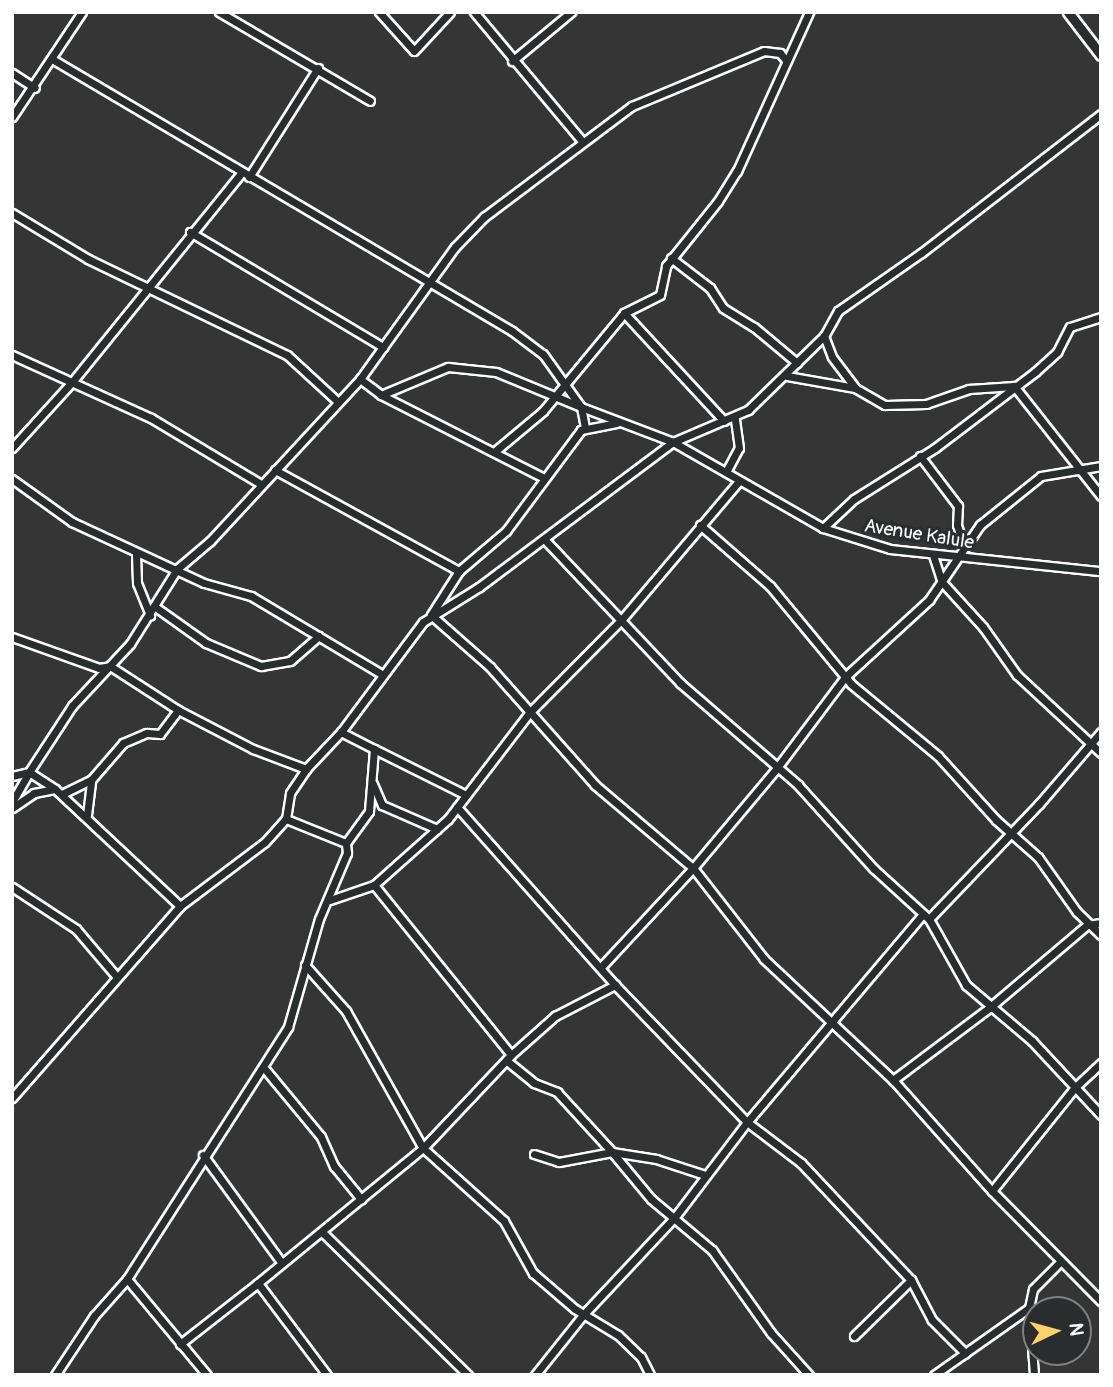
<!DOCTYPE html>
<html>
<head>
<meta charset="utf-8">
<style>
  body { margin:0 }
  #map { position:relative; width:1113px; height:1387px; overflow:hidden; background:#363536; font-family:Pangolin,sans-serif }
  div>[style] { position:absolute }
  .roads { filter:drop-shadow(2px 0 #fff) drop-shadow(-2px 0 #fff) drop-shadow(0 2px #fff) drop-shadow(0 -2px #fff) }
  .minor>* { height:7px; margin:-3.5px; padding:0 3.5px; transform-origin:3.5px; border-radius:3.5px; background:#2a2d2e }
  .tertiary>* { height:9px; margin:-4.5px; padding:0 4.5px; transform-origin:4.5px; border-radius:4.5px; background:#2a2d2e }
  span { translate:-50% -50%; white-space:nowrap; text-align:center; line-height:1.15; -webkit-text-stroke:6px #2a2d2e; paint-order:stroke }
  .street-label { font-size:19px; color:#fff }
  .frame { position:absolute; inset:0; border:14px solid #fff; pointer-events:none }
  .north { position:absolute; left:1022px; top:1296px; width:70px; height:70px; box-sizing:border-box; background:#2a2d2e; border:2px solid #7f8182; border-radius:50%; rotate:85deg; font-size:19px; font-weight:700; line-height:28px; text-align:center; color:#fff }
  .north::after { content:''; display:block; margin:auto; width:24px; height:32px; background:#ffd166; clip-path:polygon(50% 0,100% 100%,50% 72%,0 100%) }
</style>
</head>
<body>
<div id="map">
  <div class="roads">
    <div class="minor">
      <div style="left:219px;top:12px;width:175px;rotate:30.5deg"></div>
      <div style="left:379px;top:12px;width:52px;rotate:48.1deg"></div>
      <div style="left:414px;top:51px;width:53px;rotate:-47.3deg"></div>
      <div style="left:474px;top:12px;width:168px;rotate:50.1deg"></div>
      <div style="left:52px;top:59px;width:534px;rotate:30.6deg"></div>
      <div style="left:512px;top:331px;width:39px;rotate:37deg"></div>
      <div style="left:543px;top:354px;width:65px;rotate:54.4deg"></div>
      <div style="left:581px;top:407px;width:98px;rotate:20.8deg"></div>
      <div style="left:673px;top:442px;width:173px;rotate:29.8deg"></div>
      <div style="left:823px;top:528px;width:70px;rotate:17.4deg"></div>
      <div style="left:890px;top:549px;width:212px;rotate:6deg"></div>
      <div style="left:512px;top:61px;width:77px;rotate:-39.7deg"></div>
      <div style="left:12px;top:73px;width:27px;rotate:33deg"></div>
      <div style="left:1101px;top:114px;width:227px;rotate:142.3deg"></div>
      <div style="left:921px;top:253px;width:101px;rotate:145.1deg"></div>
      <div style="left:838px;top:311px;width:29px;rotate:119deg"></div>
      <div style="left:824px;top:336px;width:22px;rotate:69deg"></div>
      <div style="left:832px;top:357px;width:39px;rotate:53deg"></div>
      <div style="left:855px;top:388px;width:34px;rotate:30deg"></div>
      <div style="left:885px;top:405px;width:41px;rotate:-1.4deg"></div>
      <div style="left:926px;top:404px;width:46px;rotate:-19.2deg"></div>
      <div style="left:969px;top:389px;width:45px;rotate:-3.8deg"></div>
      <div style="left:1014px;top:386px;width:140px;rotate:51.7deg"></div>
      <div style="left:12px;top:117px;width:126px;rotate:-56.3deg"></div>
      <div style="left:249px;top:177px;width:129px;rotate:-57.7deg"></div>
      <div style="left:12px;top:213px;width:89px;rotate:31.2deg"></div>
      <div style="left:88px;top:259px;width:221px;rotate:25.8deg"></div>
      <div style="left:287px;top:355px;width:68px;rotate:42.6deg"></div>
      <div style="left:190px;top:232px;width:225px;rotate:30.8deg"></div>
      <div style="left:671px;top:258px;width:49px;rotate:37.6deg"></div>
      <div style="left:710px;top:288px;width:24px;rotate:57deg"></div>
      <div style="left:723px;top:308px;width:36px;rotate:32deg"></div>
      <div style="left:754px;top:327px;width:56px;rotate:39.9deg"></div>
      <div style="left:624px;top:313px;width:147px;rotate:47.2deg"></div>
      <div style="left:12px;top:355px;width:153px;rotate:24.4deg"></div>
      <div style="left:151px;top:418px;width:128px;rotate:31deg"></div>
      <div style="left:787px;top:376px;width:69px;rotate:10deg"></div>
      <div style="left:360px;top:379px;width:26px;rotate:37deg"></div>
      <div style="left:381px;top:395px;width:181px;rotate:27deg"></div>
      <div style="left:381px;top:395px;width:73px;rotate:-22.7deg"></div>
      <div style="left:448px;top:367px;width:48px;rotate:5.9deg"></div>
      <div style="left:496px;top:372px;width:92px;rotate:22.4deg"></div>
      <div style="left:581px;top:407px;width:20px;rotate:79deg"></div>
      <div style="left:12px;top:448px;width:89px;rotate:-47.7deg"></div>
      <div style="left:72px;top:382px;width:269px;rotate:-51deg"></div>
      <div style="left:494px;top:452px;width:64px;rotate:-39.9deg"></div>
      <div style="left:543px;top:411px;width:127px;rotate:-50.4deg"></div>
      <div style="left:624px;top:313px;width:40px;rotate:-26.6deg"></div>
      <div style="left:660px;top:295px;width:30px;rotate:-78deg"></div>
      <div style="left:666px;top:266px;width:83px;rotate:-51.3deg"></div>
      <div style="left:718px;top:201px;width:36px;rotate:-58deg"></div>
      <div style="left:737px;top:171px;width:175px;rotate:-65.6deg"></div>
      <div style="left:920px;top:456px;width:63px;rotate:52.8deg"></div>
      <div style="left:958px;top:506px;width:19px;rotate:93deg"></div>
      <div style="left:957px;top:525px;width:22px;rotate:72deg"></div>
      <div style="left:275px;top:470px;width:210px;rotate:28.8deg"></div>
      <div style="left:459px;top:571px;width:62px;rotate:-40.4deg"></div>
      <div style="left:506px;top:531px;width:126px;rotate:-53.4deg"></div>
      <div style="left:581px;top:430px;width:36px;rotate:-11deg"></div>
      <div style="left:726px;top:472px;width:27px;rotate:-62deg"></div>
      <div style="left:739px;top:448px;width:30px;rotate:-98deg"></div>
      <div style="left:12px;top:479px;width:74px;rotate:35.6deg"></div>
      <div style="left:72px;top:522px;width:145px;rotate:24.8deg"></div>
      <div style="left:204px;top:583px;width:49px;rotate:15.5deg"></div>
      <div style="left:251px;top:596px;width:154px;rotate:30.9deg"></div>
      <div style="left:700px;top:525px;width:93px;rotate:41.1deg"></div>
      <div style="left:770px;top:586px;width:127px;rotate:50.4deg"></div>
      <div style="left:851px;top:684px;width:113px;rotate:39.6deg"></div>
      <div style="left:938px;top:756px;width:86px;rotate:47.8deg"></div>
      <div style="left:996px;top:820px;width:56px;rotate:41.4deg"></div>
      <div style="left:1038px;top:857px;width:67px;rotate:54.7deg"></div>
      <div style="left:1077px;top:912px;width:33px;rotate:44deg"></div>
      <div style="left:823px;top:528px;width:42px;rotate:-43.1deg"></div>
      <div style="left:854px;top:499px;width:96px;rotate:-32.2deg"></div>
      <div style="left:935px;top:448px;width:126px;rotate:-37.2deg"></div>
      <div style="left:1035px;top:372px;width:30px;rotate:-42deg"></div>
      <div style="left:1057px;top:352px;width:28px;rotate:-63deg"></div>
      <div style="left:1070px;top:327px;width:33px;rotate:-18deg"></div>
      <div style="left:544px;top:539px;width:198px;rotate:46.6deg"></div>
      <div style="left:680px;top:683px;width:156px;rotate:40.8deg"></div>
      <div style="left:798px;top:785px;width:113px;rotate:47.9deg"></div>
      <div style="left:874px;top:869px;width:74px;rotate:42.3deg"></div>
      <div style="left:929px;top:919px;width:76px;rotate:60.7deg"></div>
      <div style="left:966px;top:985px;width:87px;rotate:40.3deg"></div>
      <div style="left:1032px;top:1041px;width:101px;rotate:47deg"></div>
      <div style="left:136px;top:554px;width:29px;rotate:88deg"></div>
      <div style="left:137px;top:583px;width:35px;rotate:68deg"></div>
      <div style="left:933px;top:555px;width:28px;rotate:72deg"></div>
      <div style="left:942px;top:582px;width:61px;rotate:47.7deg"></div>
      <div style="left:983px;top:627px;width:59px;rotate:54.7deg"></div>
      <div style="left:1017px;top:675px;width:115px;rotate:42.9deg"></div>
      <div style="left:459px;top:571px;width:52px;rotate:122.5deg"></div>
      <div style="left:431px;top:615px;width:79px;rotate:41.4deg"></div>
      <div style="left:490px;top:667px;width:158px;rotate:48.3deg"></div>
      <div style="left:595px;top:785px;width:128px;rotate:40.3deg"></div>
      <div style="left:693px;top:868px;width:115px;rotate:52deg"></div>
      <div style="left:764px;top:959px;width:177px;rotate:43.2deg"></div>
      <div style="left:893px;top:1080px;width:149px;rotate:48.3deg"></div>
      <div style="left:154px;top:606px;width:64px;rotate:35.4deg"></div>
      <div style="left:206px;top:643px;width:60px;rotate:22.7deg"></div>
      <div style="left:261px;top:666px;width:29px;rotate:-10deg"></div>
      <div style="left:290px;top:661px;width:38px;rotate:-41deg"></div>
      <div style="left:12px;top:637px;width:92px;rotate:19.6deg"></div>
      <div style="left:99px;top:668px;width:11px;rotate:-10deg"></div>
      <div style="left:110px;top:666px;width:81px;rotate:32.9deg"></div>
      <div style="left:374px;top:749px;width:101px;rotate:26.6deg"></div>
      <div style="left:12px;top:776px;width:17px;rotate:-13deg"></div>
      <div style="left:29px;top:772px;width:79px;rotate:-56.9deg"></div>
      <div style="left:72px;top:706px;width:85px;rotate:-46.9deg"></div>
      <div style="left:130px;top:644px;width:89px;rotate:-57.9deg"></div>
      <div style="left:177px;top:569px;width:43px;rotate:-40.3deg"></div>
      <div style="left:210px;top:541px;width:221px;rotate:-47.2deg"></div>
      <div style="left:360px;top:379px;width:163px;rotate:-54.3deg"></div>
      <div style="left:455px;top:247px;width:42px;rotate:-46deg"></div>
      <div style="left:484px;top:217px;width:185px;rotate:-36.9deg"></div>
      <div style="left:632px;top:106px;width:143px;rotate:-22.6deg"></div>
      <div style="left:764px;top:51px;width:16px;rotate:7deg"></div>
      <div style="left:780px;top:53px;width:8px;rotate:50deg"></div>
      <div style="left:373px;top:784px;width:23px;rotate:67deg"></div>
      <div style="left:382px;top:805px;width:60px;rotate:23.6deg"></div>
      <div style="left:62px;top:794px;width:32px;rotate:-26deg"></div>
      <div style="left:91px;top:780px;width:49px;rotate:-49.1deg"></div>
      <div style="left:123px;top:743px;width:26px;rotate:-23deg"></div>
      <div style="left:147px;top:733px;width:13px;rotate:4deg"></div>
      <div style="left:160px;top:734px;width:30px;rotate:-53deg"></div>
      <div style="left:178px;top:710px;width:85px;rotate:27.5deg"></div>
      <div style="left:253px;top:749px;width:57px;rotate:20.7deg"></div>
      <div style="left:12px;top:802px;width:34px;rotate:-60deg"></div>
      <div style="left:29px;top:772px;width:31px;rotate:33deg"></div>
      <div style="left:457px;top:807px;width:238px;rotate:48.4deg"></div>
      <div style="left:615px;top:985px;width:190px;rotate:46.1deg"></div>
      <div style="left:747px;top:1122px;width:121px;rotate:127.2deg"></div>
      <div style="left:674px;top:1218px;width:133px;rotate:133.2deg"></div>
      <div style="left:583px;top:1315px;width:77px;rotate:128.7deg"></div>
      <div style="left:12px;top:808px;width:27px;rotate:-34deg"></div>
      <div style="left:34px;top:793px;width:21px;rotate:-11deg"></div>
      <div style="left:55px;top:789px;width:171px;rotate:43.1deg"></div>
      <div style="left:87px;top:815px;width:35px;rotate:-83deg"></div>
      <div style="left:286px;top:819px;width:65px;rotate:21.8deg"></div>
      <div style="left:374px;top:885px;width:218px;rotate:51.1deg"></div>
      <div style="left:12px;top:887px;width:77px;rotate:33.3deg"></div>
      <div style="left:76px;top:929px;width:62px;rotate:49.6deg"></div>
      <div style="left:330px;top:900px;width:46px;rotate:-18.8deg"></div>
      <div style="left:374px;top:885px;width:99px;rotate:-41.7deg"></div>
      <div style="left:448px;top:819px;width:133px;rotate:-52.6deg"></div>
      <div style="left:529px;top:713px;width:132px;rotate:-45.3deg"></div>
      <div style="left:622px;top:619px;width:181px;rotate:-49.7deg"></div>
      <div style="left:923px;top:914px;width:272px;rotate:130.2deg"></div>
      <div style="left:747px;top:1122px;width:68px;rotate:37.2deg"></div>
      <div style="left:801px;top:1163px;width:161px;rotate:46.8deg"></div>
      <div style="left:911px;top:1280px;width:45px;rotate:62.3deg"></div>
      <div style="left:932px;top:1320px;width:47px;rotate:45deg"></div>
      <div style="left:929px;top:919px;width:159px;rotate:-46.3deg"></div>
      <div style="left:1039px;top:804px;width:95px;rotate:-49.3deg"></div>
      <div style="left:305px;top:965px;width:62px;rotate:48.3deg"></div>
      <div style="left:346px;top:1011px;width:157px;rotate:60.7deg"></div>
      <div style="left:423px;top:1148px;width:109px;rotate:42deg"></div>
      <div style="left:504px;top:1221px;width:60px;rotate:60.9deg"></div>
      <div style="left:533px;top:1273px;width:55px;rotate:40.6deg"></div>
      <div style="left:575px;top:1309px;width:50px;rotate:31.2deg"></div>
      <div style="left:618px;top:1335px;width:32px;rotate:44deg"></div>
      <div style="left:641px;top:1357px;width:20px;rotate:63deg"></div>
      <div style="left:601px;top:967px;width:135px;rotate:-47.1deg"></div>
      <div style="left:693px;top:868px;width:129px;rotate:-50deg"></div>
      <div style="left:776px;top:769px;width:115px;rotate:-53.1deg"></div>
      <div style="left:845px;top:677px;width:114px;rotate:-42.5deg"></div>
      <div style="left:929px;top:600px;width:91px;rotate:-55.8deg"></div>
      <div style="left:980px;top:525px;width:78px;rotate:-38.8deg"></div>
      <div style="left:1041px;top:476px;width:61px;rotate:-9.5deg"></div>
      <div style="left:507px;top:1061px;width:35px;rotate:39deg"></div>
      <div style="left:534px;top:1083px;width:25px;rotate:21deg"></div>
      <div style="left:557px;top:1092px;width:81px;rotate:47.5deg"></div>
      <div style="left:612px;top:1152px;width:45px;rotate:9deg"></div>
      <div style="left:656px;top:1159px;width:52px;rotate:18.1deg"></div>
      <div style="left:1101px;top:1063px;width:34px;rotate:137deg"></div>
      <div style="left:1076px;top:1086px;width:134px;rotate:128.7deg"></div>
      <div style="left:992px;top:1191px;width:155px;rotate:45.3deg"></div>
      <div style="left:264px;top:1068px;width:89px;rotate:50.4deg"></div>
      <div style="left:321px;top:1137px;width:32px;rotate:66deg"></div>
      <div style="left:334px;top:1166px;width:43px;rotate:50.7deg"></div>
      <div style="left:893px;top:1080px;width:120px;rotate:-36.9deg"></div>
      <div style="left:989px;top:1008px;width:128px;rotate:-40.3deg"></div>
      <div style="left:1087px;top:925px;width:14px;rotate:-8deg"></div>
      <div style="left:12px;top:1098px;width:255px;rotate:-48.8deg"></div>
      <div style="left:180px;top:906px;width:106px;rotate:-37deg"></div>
      <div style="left:265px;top:842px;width:31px;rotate:-48deg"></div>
      <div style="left:286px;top:819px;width:26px;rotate:-81deg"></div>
      <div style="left:290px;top:793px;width:29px;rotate:-56deg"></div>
      <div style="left:306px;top:769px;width:51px;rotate:-46.6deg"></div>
      <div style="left:341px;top:732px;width:137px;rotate:-53.3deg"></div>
      <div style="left:423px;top:622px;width:66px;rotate:-32deg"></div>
      <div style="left:479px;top:587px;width:242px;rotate:-36.8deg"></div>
      <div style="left:673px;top:442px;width:82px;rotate:-23.1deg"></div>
      <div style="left:748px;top:410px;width:106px;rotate:-44.2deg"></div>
      <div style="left:534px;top:1154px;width:26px;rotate:18deg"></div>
      <div style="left:559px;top:1162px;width:54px;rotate:-10.7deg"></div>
      <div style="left:612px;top:1152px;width:61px;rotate:50.3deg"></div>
      <div style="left:651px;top:1199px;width:80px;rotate:39.9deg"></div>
      <div style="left:712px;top:1250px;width:102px;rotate:54.6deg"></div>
      <div style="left:771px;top:1333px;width:57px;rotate:47.9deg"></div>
      <div style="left:203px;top:1155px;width:132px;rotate:53.9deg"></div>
      <div style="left:323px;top:1233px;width:203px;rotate:44.4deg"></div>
      <div style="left:127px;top:1279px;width:125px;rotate:50.2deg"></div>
      <div style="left:1029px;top:1308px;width:67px;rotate:85.7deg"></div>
      <div style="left:854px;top:1336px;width:80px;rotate:-44.5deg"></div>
      <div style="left:180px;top:1344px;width:99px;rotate:-38deg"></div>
      <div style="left:55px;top:1375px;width:71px;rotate:-56.5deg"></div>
      <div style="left:94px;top:1316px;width:50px;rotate:-48.3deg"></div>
      <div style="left:127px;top:1279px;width:299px;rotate:-57.4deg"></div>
      <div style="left:288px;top:1027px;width:112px;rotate:-74deg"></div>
      <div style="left:319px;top:919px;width:72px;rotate:-67deg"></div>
      <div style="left:347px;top:853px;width:10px;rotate:-96deg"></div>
      <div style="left:346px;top:843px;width:39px;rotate:-54deg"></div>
      <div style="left:369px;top:811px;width:62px;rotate:-85.4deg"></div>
      <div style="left:374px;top:749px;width:37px;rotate:-153deg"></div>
      <div style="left:327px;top:1375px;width:115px;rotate:-126.9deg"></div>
      <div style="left:258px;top:1283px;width:213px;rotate:-39.3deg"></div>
      <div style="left:423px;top:1148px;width:128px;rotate:-46.6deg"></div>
      <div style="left:511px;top:1055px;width:59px;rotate:-41.6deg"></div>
      <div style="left:555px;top:1016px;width:68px;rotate:-27.3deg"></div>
      <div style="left:934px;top:1375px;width:116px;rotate:-35.2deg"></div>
      <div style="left:1029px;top:1308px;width:19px;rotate:-78deg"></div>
      <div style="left:1033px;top:1289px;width:38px;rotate:-45deg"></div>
    </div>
    <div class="tertiary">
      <div style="left:1068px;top:12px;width:54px;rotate:52.5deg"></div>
    </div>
  </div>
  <div class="street-label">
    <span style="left:919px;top:535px;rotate:9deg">Avenue Kalule</span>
  </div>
  <div class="frame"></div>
  <div class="north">N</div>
</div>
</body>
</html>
